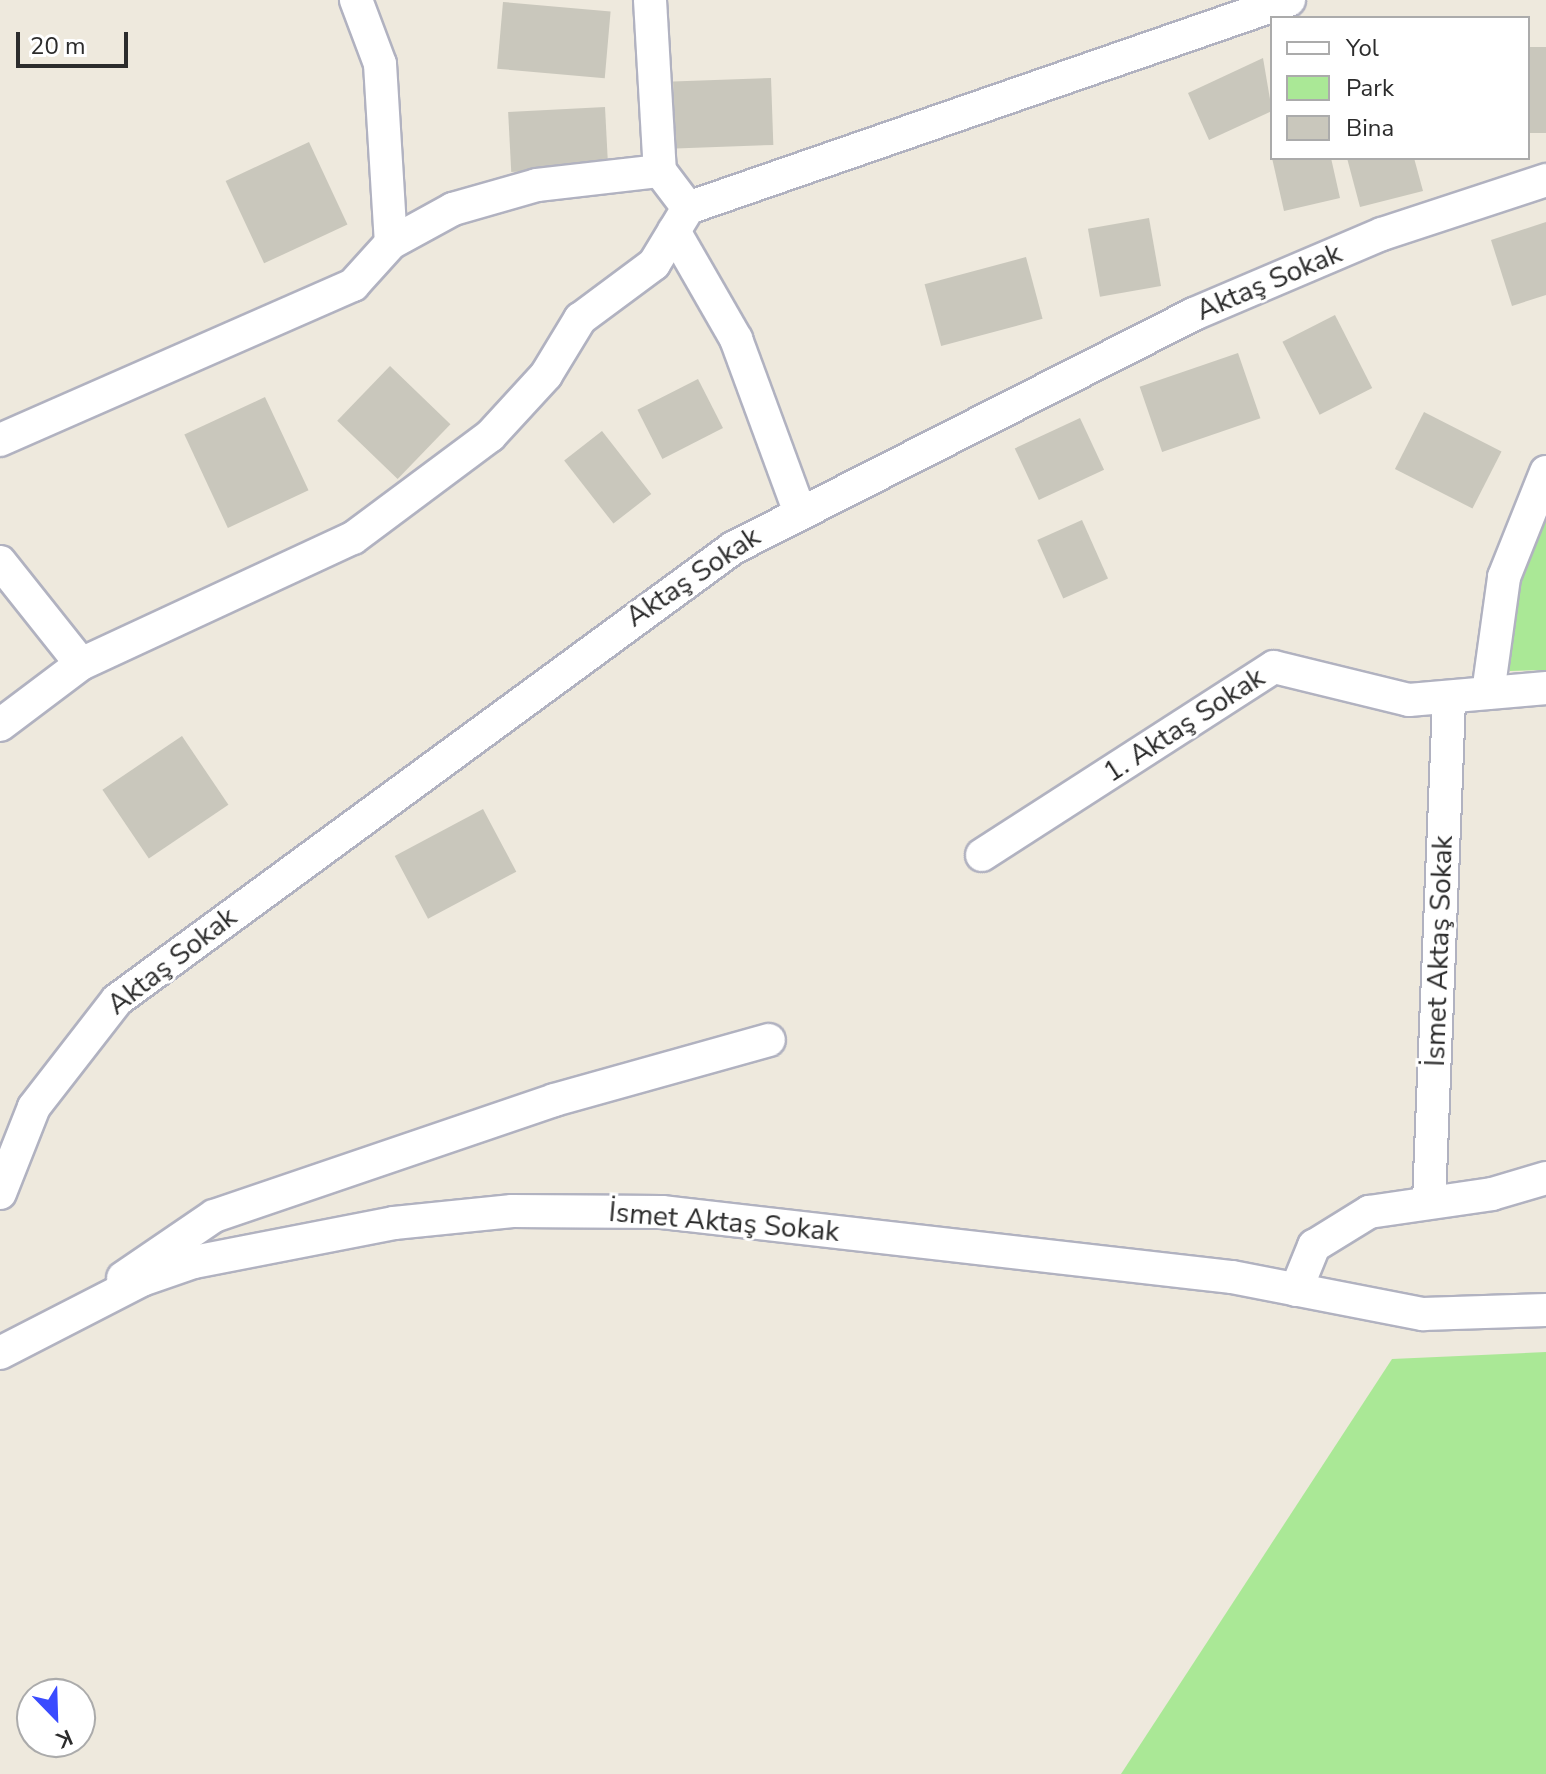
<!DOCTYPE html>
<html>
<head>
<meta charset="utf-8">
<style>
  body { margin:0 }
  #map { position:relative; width:1546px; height:1774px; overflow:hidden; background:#eee9dd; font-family:"Nunito Sans",sans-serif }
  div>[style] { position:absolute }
  .green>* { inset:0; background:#aae896 }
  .building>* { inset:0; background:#c9c7bc; transform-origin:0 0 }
  .roads { filter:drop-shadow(2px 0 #b1b2c0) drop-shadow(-2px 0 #b1b2c0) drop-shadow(0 2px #b1b2c0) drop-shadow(0 -2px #b1b2c0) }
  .minor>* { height:32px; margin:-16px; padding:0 16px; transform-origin:16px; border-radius:16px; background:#fff }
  span { translate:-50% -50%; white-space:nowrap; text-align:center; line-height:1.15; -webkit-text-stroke:6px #fff; paint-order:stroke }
  .street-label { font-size:28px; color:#2c2c2c }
  .legend { position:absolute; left:1270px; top:16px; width:260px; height:144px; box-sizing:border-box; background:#fff; border:2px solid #ababab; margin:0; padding:10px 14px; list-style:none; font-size:24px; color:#2c2c2c }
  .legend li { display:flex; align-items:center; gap:16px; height:40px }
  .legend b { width:40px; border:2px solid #ababab }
  .north { position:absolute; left:16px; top:1678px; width:80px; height:80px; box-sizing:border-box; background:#fff; border:2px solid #ababab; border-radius:50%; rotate:157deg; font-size:22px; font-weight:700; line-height:32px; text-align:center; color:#2c2c2c }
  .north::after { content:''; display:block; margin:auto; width:28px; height:36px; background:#3a4bff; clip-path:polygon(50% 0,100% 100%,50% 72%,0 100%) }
  .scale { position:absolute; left:16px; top:32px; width:112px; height:36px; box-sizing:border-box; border:4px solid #2c2c2c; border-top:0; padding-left:10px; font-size:24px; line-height:28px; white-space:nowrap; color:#2c2c2c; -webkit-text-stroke:6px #fff; paint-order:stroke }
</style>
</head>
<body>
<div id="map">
  <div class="green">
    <div style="clip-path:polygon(1546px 497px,1546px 670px,1510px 671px,1510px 605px)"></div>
    <div style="clip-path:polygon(1546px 1352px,1546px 1774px,1121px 1774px,1392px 1359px)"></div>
  </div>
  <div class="building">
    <div style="left:503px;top:2px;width:108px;height:67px;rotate:5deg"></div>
    <div style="left:1546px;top:47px;width:86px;height:18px;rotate:90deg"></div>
    <div style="clip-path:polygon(1263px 58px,1272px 111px,1209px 140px,1188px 93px)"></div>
    <div style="left:771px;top:78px;width:67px;height:98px;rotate:88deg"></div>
    <div style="left:605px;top:107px;width:60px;height:97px;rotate:87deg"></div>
    <div style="left:309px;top:142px;width:91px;height:92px;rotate:65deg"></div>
    <div style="clip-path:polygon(1331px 158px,1340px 198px,1284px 211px,1272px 158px)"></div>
    <div style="clip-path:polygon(1347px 158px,1414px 158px,1423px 191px,1360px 207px)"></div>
    <div style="left:1149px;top:218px;width:69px;height:62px;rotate:80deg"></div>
    <div style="clip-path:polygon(1546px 222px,1546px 295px,1512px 306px,1491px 240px)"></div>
    <div style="left:1026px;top:257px;width:64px;height:105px;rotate:75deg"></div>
    <div style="left:1335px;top:315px;width:82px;height:59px;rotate:63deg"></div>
    <div style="left:1238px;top:353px;width:69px;height:104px;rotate:71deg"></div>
    <div style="left:390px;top:366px;width:84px;height:76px;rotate:44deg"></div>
    <div style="left:698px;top:379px;width:55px;height:68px;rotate:63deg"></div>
    <div style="left:265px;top:397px;width:103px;height:89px;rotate:65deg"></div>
    <div style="left:1424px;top:412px;width:87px;height:64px;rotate:27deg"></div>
    <div style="left:1080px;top:418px;width:57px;height:72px;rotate:65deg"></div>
    <div style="left:602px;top:431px;width:80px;height:48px;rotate:52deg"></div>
    <div style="left:1082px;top:520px;width:64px;height:49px;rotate:66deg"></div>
    <div style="left:182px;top:736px;width:83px;height:96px;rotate:56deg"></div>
    <div style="left:483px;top:809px;width:71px;height:100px;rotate:62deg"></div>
  </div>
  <div class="roads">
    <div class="minor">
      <div style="left:356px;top:0;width:68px;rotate:69.4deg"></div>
      <div style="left:380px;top:64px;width:179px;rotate:86.5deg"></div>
      <div style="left:650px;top:0;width:171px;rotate:86.7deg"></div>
      <div style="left:674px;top:231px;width:125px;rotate:60.1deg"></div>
      <div style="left:736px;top:339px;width:182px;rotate:69.8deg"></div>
      <div style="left:0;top:440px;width:386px;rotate:-23.7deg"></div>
      <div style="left:353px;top:285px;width:57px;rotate:-47.9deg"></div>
      <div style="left:391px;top:243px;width:71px;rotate:-28.7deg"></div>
      <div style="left:453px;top:209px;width:87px;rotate:-15.9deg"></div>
      <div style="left:537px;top:185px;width:124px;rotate:-6.5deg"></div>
      <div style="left:660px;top:171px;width:46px;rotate:52.9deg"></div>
      <div style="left:0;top:562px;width:130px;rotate:51.5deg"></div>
      <div style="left:1488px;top:693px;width:117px;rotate:-82.1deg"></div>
      <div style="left:1504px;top:577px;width:113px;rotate:-68.2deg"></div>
      <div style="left:0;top:725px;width:101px;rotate:-37deg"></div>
      <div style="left:81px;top:664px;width:300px;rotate:-24.9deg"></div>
      <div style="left:353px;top:538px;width:171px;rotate:-36.7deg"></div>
      <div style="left:490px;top:436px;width:83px;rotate:-47.4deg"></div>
      <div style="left:546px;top:375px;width:66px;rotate:-58.7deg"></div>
      <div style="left:580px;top:319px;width:92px;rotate:-36.6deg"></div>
      <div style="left:654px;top:264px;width:66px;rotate:-58.7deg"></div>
      <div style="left:688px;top:208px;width:636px;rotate:-19.09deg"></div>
      <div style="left:982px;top:855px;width:347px;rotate:-32.8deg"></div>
      <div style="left:1274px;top:667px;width:139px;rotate:13.7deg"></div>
      <div style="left:1409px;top:700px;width:138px;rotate:-5deg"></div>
      <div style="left:0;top:1193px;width:92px;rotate:-68.4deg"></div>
      <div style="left:34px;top:1107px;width:135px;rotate:-52.2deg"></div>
      <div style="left:117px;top:1000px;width:764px;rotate:-36.27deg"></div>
      <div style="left:733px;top:548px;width:517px;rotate:-26.91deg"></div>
      <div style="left:1194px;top:314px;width:204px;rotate:-23.1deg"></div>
      <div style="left:1382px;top:234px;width:173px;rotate:-18.2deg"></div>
      <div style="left:1429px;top:1201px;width:501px;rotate:-87.71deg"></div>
      <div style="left:123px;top:1278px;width:110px;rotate:-34.3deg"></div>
      <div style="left:214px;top:1216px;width:359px;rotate:-18.8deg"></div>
      <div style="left:554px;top:1100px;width:223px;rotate:-15.6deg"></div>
      <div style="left:1296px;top:1290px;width:48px;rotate:-67.8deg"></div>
      <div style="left:1314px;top:1246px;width:65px;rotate:-31.7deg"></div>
      <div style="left:1369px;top:1212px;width:124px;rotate:-8.3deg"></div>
      <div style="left:1492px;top:1194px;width:56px;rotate:-16.5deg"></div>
      <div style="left:0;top:1353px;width:160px;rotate:-27.2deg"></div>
      <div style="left:142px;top:1280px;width:55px;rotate:-19.1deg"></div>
      <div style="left:194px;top:1262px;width:204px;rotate:-11deg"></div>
      <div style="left:394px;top:1223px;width:119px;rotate:-5.8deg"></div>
      <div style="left:512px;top:1211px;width:150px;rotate:0.4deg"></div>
      <div style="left:662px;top:1212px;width:574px;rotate:6.51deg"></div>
      <div style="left:1232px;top:1277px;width:195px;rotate:11deg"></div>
      <div style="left:1423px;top:1314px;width:123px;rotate:-1.9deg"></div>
    </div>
  </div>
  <div class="street-label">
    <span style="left:1269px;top:282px;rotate:-23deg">Aktaş Sokak</span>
    <span style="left:693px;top:577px;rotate:-34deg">Aktaş Sokak</span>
    <span style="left:1184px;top:725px;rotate:-33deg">1. Aktaş Sokak</span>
    <span style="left:1439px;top:951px;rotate:-88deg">İsmet Aktaş Sokak</span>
    <span style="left:172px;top:961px;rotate:-38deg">Aktaş Sokak</span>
    <span style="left:724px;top:1222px;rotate:5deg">İsmet Aktaş Sokak</span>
  </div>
  <ul class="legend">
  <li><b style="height:10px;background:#fff"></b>Yol</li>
  <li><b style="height:22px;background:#aae896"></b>Park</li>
  <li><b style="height:22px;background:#c9c7bc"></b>Bina</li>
  </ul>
  <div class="north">K</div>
  <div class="scale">20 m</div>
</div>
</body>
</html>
